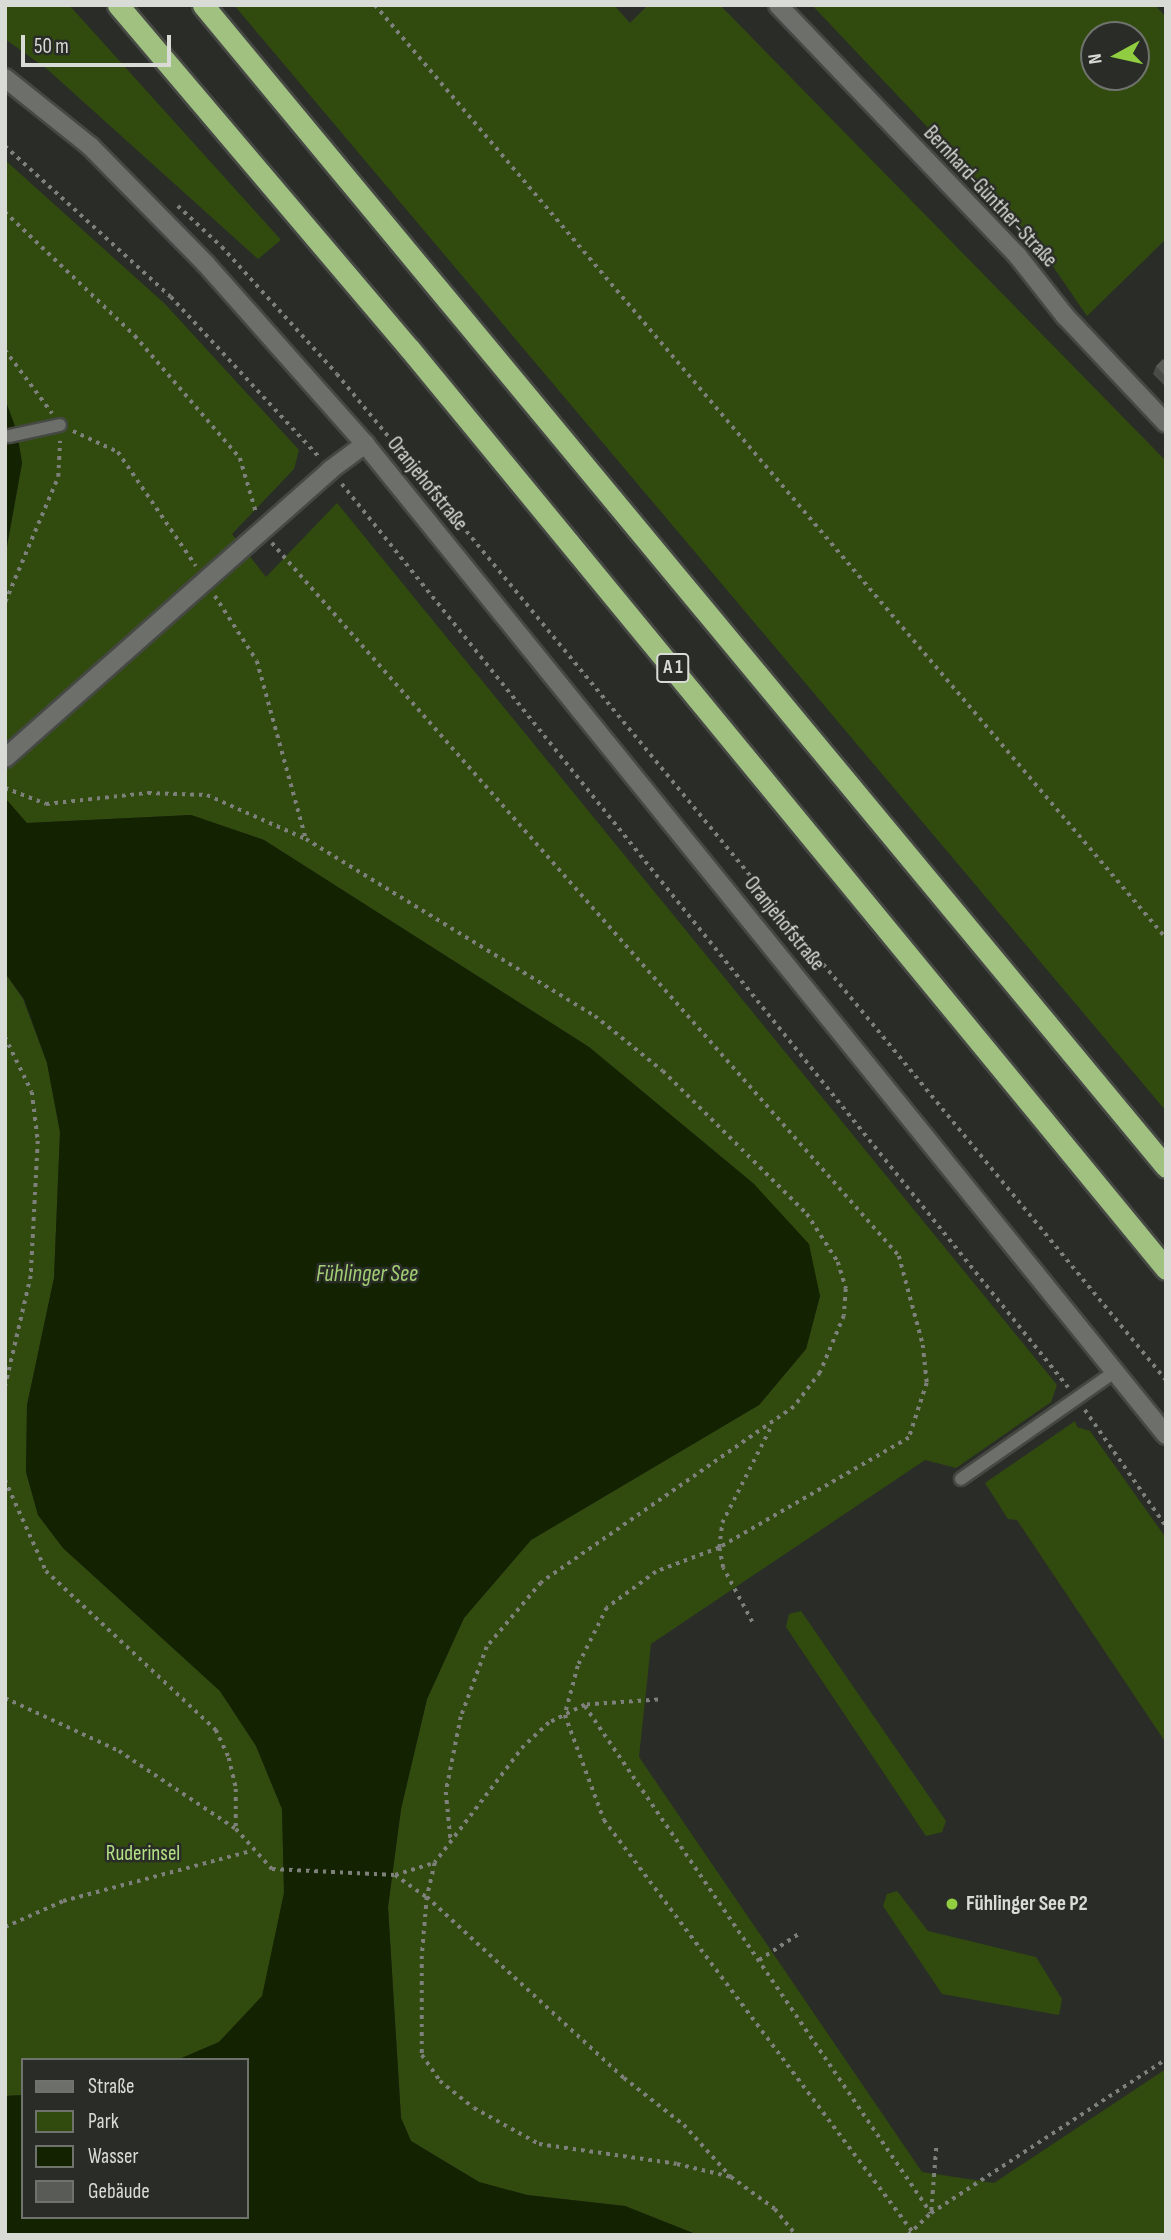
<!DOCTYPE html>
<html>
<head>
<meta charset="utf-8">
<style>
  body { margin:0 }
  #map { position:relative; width:1171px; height:2240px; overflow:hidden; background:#2a2d27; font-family:"Sofia Sans Condensed",sans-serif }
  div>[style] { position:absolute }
  .green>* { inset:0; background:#314b0e }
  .water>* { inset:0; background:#132201 }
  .path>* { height:3.5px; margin-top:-1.75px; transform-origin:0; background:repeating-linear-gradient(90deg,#7e807b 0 3.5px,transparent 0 8.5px) }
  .roads { filter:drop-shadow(2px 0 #464844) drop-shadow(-2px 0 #464844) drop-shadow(0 2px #464844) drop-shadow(0 -2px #464844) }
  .lane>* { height:12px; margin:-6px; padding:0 6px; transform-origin:6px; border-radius:6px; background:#6d706a }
  .street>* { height:18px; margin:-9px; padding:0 9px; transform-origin:9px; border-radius:9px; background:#6d706a }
  .secondary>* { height:18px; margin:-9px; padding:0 9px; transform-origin:9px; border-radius:9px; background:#6d706a }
  .highway>* { height:21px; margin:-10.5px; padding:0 10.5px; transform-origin:10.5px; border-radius:10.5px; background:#a0c180 }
  .wall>* { inset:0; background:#494c46 }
  .building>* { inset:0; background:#585b56 }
  .dots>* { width:19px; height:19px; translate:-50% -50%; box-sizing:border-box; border:4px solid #2a2d27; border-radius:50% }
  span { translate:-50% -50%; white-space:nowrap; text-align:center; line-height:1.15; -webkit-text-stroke:5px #2a2d27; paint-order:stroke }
  .shield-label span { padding:2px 5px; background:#2a2d27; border:2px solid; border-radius:5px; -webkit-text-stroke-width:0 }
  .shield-label { font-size:19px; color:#d9dbd7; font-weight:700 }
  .street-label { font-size:21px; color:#d9dbd7 }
  .park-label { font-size:21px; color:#b4e185 }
  .poi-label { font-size:21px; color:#d9dbd7; font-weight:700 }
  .left { translate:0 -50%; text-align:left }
  .water-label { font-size:23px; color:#a3cf74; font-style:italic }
  .frame { position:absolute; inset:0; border:7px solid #d9dbd7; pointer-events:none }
  .legend { position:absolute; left:21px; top:2058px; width:228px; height:161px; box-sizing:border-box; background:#2a2d27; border:2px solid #70736d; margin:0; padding:9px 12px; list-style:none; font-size:21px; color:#d9dbd7 }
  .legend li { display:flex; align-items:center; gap:14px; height:35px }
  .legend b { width:35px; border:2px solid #70736d }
  .north { position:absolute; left:1080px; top:21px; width:70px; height:70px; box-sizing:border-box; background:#2a2d27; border:2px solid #70736d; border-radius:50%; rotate:262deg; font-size:19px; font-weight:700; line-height:28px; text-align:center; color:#d9dbd7 }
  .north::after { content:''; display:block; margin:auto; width:24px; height:32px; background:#90cd41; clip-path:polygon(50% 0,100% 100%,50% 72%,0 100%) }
  .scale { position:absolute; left:21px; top:35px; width:150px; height:32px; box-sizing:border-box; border:4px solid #d9dbd7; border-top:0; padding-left:9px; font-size:21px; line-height:24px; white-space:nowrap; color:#d9dbd7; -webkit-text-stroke:5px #2a2d27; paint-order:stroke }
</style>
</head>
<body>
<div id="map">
  <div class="green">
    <div style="clip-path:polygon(5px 5px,69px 5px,281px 240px,258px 259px,47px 69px,5px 39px)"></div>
    <div style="clip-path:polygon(234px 5px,614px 5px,630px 23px,648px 5px,720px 5px,1166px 461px,1166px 1111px)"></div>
    <div style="clip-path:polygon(evenodd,812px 5px,1155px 5px,1166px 17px,1166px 239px,1087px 316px,1037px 243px,812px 5px,1094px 35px,1136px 35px,1136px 77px,1094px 77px,1094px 35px)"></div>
    <div style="clip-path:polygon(5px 160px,165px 304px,299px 450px,294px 469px,232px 534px,266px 577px,337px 503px,1057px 1385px,1051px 1402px,956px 1468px,925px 1460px,651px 1644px,639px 1757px,922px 2172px,994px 2183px,1166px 2069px,1166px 2235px,698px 2235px,625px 2206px,527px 2195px,479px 2182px,411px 2141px,401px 2118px,388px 1907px,401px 1809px,427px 1699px,464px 1618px,531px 1540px,759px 1405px,806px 1349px,820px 1296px,754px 1184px,589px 1047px,264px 840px,191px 815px,26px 823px,5px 798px,5px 557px,22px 463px,17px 432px,5px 399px)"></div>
    <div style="clip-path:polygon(5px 973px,23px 999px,47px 1063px,60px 1132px,54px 1278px,27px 1405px,26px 1472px,38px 1515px,63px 1548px,220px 1691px,256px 1746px,282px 1809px,284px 1893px,263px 1996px,219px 2042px,177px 2060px,23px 2060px,23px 2095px,5px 2096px)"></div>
    <div style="clip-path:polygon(1075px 1421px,1077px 1427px,1090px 1431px,1166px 1538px,1166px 1743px,1017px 1520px,1008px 1519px,985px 1483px)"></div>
    <div style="clip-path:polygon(801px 1611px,946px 1821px,942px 1832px,926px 1836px,786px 1627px,789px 1614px)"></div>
    <div style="clip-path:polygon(897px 1891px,928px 1931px,1036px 1957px,1062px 1999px,1059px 2015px,942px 1994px,883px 1906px,887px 1894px)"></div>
  </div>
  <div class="water">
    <div style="clip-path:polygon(5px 399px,17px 432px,22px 463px,5px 557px)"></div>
    <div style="clip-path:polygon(5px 798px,27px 823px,191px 815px,264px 840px,589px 1047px,754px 1184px,809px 1244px,820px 1296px,806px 1349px,759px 1405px,531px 1540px,464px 1618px,427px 1699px,401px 1809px,388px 1907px,401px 2118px,411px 2141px,479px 2182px,527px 2195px,625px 2206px,698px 2235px,5px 2235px,5px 2096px,23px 2095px,23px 2217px,247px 2217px,247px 2060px,177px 2060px,219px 2042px,262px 1996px,284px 1893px,282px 1809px,256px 1746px,220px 1691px,63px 1548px,38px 1515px,26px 1472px,27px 1405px,54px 1278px,60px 1132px,47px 1063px,24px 999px,5px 973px)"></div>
  </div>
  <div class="path">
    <div style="left:375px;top:5px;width:1223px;rotate:49.71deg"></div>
    <div style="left:5px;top:146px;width:224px;rotate:42.3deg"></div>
    <div style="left:171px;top:297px;width:218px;rotate:47.2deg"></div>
    <div style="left:178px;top:206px;width:60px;rotate:43deg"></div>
    <div style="left:222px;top:247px;width:171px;rotate:47.8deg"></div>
    <div style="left:337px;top:374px;width:1304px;rotate:50.51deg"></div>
    <div style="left:5px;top:212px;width:180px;rotate:43.6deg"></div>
    <div style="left:135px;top:336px;width:161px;rotate:49.3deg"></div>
    <div style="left:240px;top:458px;width:56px;rotate:73.5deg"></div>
    <div style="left:5px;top:350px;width:79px;rotate:53.3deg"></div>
    <div style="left:73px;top:431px;width:50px;rotate:25deg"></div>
    <div style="left:118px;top:452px;width:138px;rotate:55.6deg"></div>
    <div style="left:342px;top:484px;width:1159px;rotate:51.2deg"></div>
    <div style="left:272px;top:543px;width:949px;rotate:48.67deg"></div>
    <div style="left:899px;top:1256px;width:92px;rotate:74.9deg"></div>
    <div style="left:923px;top:1345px;width:38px;rotate:84deg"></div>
    <div style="left:927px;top:1383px;width:58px;rotate:108.1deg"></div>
    <div style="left:909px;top:1438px;width:220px;rotate:149.9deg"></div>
    <div style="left:719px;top:1548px;width:67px;rotate:159.1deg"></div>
    <div style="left:656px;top:1572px;width:61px;rotate:143.7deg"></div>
    <div style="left:607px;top:1608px;width:65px;rotate:116.6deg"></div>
    <div style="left:578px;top:1666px;width:51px;rotate:104.9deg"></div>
    <div style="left:565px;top:1715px;width:112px;rotate:69.6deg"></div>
    <div style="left:604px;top:1820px;width:519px;rotate:53.15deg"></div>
    <div style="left:215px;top:596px;width:77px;rotate:57.1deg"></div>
    <div style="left:257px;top:661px;width:185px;rotate:74.6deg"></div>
    <div style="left:5px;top:602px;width:136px;rotate:-67deg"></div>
    <div style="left:58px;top:477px;width:36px;rotate:-87deg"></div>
    <div style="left:5px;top:788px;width:44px;rotate:21.3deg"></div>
    <div style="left:46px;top:804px;width:103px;rotate:-6.2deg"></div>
    <div style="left:148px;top:793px;width:59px;rotate:1.9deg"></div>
    <div style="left:207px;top:795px;width:108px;rotate:24deg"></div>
    <div style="left:306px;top:839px;width:339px;rotate:31.5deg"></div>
    <div style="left:595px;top:1016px;width:87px;rotate:39deg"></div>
    <div style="left:663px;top:1071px;width:203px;rotate:44.8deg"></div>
    <div style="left:807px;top:1214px;width:57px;rotate:57.1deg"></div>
    <div style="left:838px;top:1262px;width:28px;rotate:73deg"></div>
    <div style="left:846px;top:1289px;width:27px;rotate:94deg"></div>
    <div style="left:844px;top:1316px;width:62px;rotate:112.8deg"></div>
    <div style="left:820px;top:1373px;width:43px;rotate:127.4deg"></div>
    <div style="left:794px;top:1407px;width:308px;rotate:145.2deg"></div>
    <div style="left:541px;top:1583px;width:84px;rotate:130.2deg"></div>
    <div style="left:487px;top:1647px;width:75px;rotate:110.4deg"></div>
    <div style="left:461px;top:1717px;width:76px;rotate:101.3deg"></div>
    <div style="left:446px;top:1792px;width:51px;rotate:84.4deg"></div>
    <div style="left:5px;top:1037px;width:61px;rotate:63.9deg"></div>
    <div style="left:32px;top:1092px;width:49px;rotate:83deg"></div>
    <div style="left:38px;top:1141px;width:135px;rotate:93deg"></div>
    <div style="left:31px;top:1276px;width:115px;rotate:103.1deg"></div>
    <div style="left:1085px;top:1410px;width:141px;rotate:55.1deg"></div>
    <div style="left:5px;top:1480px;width:100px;rotate:65.7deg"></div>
    <div style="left:46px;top:1571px;width:233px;rotate:43.1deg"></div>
    <div style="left:216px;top:1730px;width:31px;rotate:65deg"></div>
    <div style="left:229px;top:1758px;width:32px;rotate:77deg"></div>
    <div style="left:236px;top:1789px;width:40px;rotate:90deg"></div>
    <div style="left:752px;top:1622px;width:61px;rotate:-118.2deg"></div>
    <div style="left:723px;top:1568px;width:20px;rotate:-101deg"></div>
    <div style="left:719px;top:1548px;width:25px;rotate:-83deg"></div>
    <div style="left:722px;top:1523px;width:108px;rotate:-63deg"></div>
    <div style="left:5px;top:1698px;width:126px;rotate:24.9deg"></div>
    <div style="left:119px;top:1751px;width:141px;rotate:33.7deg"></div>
    <div style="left:236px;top:1829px;width:54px;rotate:48deg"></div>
    <div style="left:272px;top:1869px;width:123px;rotate:2.8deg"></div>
    <div style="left:395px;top:1875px;width:41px;rotate:-17.1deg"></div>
    <div style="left:658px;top:1700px;width:73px;rotate:176.1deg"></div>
    <div style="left:585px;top:1705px;width:40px;rotate:153.4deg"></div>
    <div style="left:549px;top:1723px;width:34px;rotate:137deg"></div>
    <div style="left:524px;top:1746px;width:147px;rotate:127.3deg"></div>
    <div style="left:435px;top:1863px;width:35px;rotate:103deg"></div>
    <div style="left:427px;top:1897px;width:59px;rotate:94.8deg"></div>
    <div style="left:422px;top:1956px;width:99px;rotate:90deg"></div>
    <div style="left:422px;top:2055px;width:32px;rotate:55deg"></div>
    <div style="left:440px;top:2081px;width:43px;rotate:38.5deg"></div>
    <div style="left:474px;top:2108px;width:74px;rotate:29deg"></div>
    <div style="left:539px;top:2144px;width:139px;rotate:8.2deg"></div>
    <div style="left:677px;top:2164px;width:56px;rotate:13.5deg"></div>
    <div style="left:731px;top:2177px;width:54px;rotate:36deg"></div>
    <div style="left:775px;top:2209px;width:33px;rotate:51deg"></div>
    <div style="left:585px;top:1706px;width:614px;rotate:55.69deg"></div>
    <div style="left:395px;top:1875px;width:39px;rotate:35deg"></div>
    <div style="left:427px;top:1897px;width:268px;rotate:42.6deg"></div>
    <div style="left:624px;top:2078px;width:76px;rotate:38.1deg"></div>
    <div style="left:684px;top:2125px;width:70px;rotate:47.9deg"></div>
    <div style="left:5px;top:1927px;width:64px;rotate:-24.1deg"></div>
    <div style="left:63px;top:1901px;width:195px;rotate:-14.9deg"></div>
    <div style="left:759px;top:1960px;width:49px;rotate:-33.4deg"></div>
    <div style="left:931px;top:2211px;width:64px;rotate:-85.5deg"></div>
    <div style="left:908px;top:2235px;width:32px;rotate:-44deg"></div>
    <div style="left:931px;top:2213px;width:281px;rotate:-33.2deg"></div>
  </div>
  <div class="roads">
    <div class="lane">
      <div style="left:9px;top:436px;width:52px;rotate:-12.2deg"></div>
      <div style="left:961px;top:1479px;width:190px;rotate:-34.9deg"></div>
    </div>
    <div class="street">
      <div style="left:5px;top:758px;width:434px;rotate:-41.5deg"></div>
      <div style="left:330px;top:470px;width:44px;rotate:-36.6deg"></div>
    </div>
    <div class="secondary">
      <div style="left:778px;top:5px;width:346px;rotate:46.3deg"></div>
      <div style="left:1017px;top:255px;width:78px;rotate:51.8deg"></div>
      <div style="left:1065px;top:316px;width:147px;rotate:46.7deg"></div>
      <div style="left:5px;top:78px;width:109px;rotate:38.7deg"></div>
      <div style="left:90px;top:146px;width:164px;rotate:45.5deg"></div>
      <div style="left:205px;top:263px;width:242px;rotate:48.5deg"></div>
      <div style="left:365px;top:444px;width:1274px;rotate:51.05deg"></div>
    </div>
    <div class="highway">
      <div style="left:118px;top:5px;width:450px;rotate:49.7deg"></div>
      <div style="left:409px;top:348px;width:1192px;rotate:50.58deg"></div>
      <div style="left:203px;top:5px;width:1509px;rotate:50.35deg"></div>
    </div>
  </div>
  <div class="wall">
    <div style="clip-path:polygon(1166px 362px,1166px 387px,1153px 374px,1156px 366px)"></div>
  </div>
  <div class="building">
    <div style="clip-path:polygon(1163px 359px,1166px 362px,1166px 377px,1156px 366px)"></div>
  </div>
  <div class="dots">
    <div style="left:952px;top:1904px;background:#90cd41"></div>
  </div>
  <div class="shield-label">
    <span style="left:673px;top:668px">A 1</span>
  </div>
  <div class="street-label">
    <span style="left:990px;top:197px;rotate:47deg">Bernhard-Günther-Straße</span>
    <span style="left:427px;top:484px;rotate:51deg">Oranjehofstraße</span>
    <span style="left:784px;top:924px;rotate:51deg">Oranjehofstraße</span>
  </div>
  <div class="park-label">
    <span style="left:143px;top:1854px">Ruderinsel</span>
  </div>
  <div class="poi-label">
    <span class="left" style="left:966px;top:1904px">Fühlinger See P2</span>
  </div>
  <div class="water-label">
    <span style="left:367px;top:1274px">Fühlinger See</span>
  </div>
  <div class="frame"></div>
  <ul class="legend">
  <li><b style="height:9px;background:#6d706a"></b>Straße</li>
  <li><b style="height:19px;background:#314b0e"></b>Park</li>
  <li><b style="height:19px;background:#132201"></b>Wasser</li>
  <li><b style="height:19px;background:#585b56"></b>Gebäude</li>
  </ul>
  <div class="north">N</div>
  <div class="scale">50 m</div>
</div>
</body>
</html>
